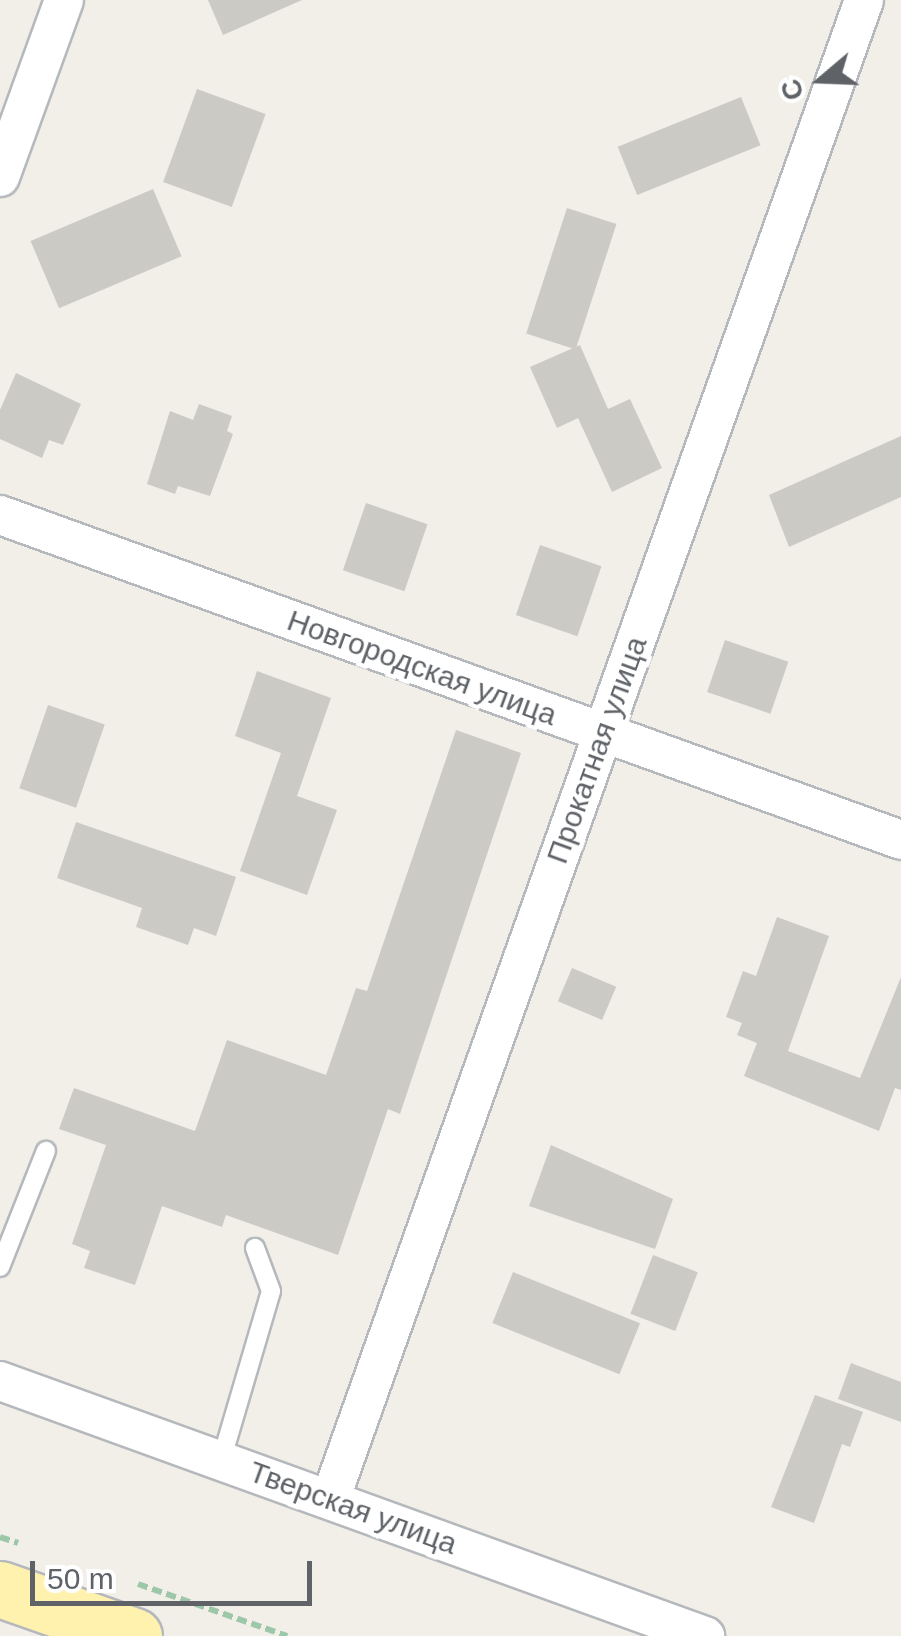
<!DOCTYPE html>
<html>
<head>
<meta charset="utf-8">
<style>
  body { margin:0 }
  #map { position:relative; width:901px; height:1636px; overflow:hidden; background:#f1efe8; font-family:Arial,sans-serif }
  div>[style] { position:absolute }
  .building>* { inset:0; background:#cccac5; transform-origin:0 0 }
  .path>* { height:6px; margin-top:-3px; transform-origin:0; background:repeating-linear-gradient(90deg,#9cc7a9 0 10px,transparent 0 15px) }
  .roads { filter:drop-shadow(2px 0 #b5b8bc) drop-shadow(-2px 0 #b5b8bc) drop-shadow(0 2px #b5b8bc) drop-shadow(0 -2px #b5b8bc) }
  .lane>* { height:18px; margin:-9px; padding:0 9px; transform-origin:9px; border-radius:9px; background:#fff }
  .street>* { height:38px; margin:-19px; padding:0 19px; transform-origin:19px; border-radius:19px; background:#fff }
  .primary>* { height:55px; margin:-27.5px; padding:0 27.5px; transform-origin:27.5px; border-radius:27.5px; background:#fff2af }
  span { translate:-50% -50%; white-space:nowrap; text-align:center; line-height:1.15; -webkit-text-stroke:9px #fff; paint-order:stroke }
  .street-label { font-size:30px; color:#5f6368 }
  .north { position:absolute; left:771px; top:30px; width:100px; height:100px; -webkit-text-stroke:8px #fff; paint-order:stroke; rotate:251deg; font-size:28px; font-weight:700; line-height:40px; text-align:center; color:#5f6368 }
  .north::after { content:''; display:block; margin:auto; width:35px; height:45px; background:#5f6368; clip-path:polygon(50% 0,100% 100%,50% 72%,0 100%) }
  .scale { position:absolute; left:30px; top:1561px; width:282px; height:45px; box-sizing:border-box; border:5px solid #5f6368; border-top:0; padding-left:12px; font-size:30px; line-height:35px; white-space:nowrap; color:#5f6368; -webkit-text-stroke:8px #fff; paint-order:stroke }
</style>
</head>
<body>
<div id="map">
  <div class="building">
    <div style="clip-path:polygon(208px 0,302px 0,223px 35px)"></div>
    <div style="left:197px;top:89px;width:73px;height:99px;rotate:20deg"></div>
    <div style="left:741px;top:97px;width:52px;height:133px;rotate:68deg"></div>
    <div style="left:153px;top:189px;width:73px;height:133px;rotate:67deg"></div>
    <div style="left:567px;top:208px;width:52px;height:132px;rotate:18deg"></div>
    <div style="clip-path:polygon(580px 345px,608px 409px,630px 399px,662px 468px,612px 492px,578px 418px,557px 428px,530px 367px)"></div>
    <div style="clip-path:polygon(16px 373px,81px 404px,63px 445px,49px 440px,42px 458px,0 439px,0 410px)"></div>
    <div style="clip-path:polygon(199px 404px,232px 416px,227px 431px,233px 434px,210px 496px,178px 486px,175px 494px,147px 484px,170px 411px,193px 420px)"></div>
    <div style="clip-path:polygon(901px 436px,901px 497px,789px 547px,769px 495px)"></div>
    <div style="left:366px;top:503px;width:65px;height:71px;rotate:19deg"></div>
    <div style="left:540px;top:545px;width:65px;height:74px;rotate:19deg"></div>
    <div style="left:725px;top:640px;width:67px;height:55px;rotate:19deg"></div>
    <div style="clip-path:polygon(257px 671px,331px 698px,297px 796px,337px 810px,307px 895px,240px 871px,281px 753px,235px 736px)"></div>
    <div style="left:48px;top:705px;width:60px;height:88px;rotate:19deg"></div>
    <div style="clip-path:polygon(456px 730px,521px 753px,400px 1114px,388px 1109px,338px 1255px,226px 1215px,222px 1227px,162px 1206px,135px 1285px,84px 1268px,90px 1251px,72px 1244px,106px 1145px,59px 1129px,74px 1088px,195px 1131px,227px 1040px,326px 1075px,356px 988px,367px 991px)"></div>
    <div style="clip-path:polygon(76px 822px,236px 877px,216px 936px,194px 928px,188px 945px,136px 927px,142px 908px,57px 878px)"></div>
    <div style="clip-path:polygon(777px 917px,829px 936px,788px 1051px,860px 1078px,901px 977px,901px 1090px,895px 1088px,879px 1131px,744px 1076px,757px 1043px,737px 1035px,742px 1023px,726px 1017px,743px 971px,756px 976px)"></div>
    <div style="left:572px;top:968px;width:48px;height:36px;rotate:23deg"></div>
    <div style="clip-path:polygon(551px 1145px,673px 1199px,655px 1249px,529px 1206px)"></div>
    <div style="left:653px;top:1255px;width:48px;height:63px;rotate:21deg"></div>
    <div style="left:513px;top:1272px;width:137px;height:55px;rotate:22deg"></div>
    <div style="clip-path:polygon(851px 1363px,901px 1382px,901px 1422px,838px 1399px)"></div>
    <div style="clip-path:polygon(815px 1395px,863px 1412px,850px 1447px,842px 1444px,814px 1523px,771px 1507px)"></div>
  </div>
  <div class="path">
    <div style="left:0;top:1537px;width:19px;rotate:18deg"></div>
    <div style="left:138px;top:1584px;width:158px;rotate:19.2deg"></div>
  </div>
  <div class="roads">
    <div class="lane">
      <div style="left:0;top:1267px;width:125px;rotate:-68.4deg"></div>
      <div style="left:221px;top:1461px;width:177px;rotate:-73.6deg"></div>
      <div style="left:271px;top:1291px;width:46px;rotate:-110.4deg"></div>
    </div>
    <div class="street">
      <div style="left:0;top:177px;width:188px;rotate:-70.1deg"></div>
      <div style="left:0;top:515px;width:958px;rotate:19.83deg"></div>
      <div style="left:0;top:1381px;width:750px;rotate:19.89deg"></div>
      <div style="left:330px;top:1500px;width:1592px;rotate:-70.4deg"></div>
    </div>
    <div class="primary">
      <div style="left:0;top:1589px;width:142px;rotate:19.3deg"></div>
    </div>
  </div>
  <div class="street-label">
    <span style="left:422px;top:668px;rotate:20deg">Новгородская улица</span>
    <span style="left:597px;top:750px;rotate:-70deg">Прокатная улица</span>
    <span style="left:353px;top:1508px;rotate:20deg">Тверская улица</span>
  </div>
  <div class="north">С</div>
  <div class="scale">50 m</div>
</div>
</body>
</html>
